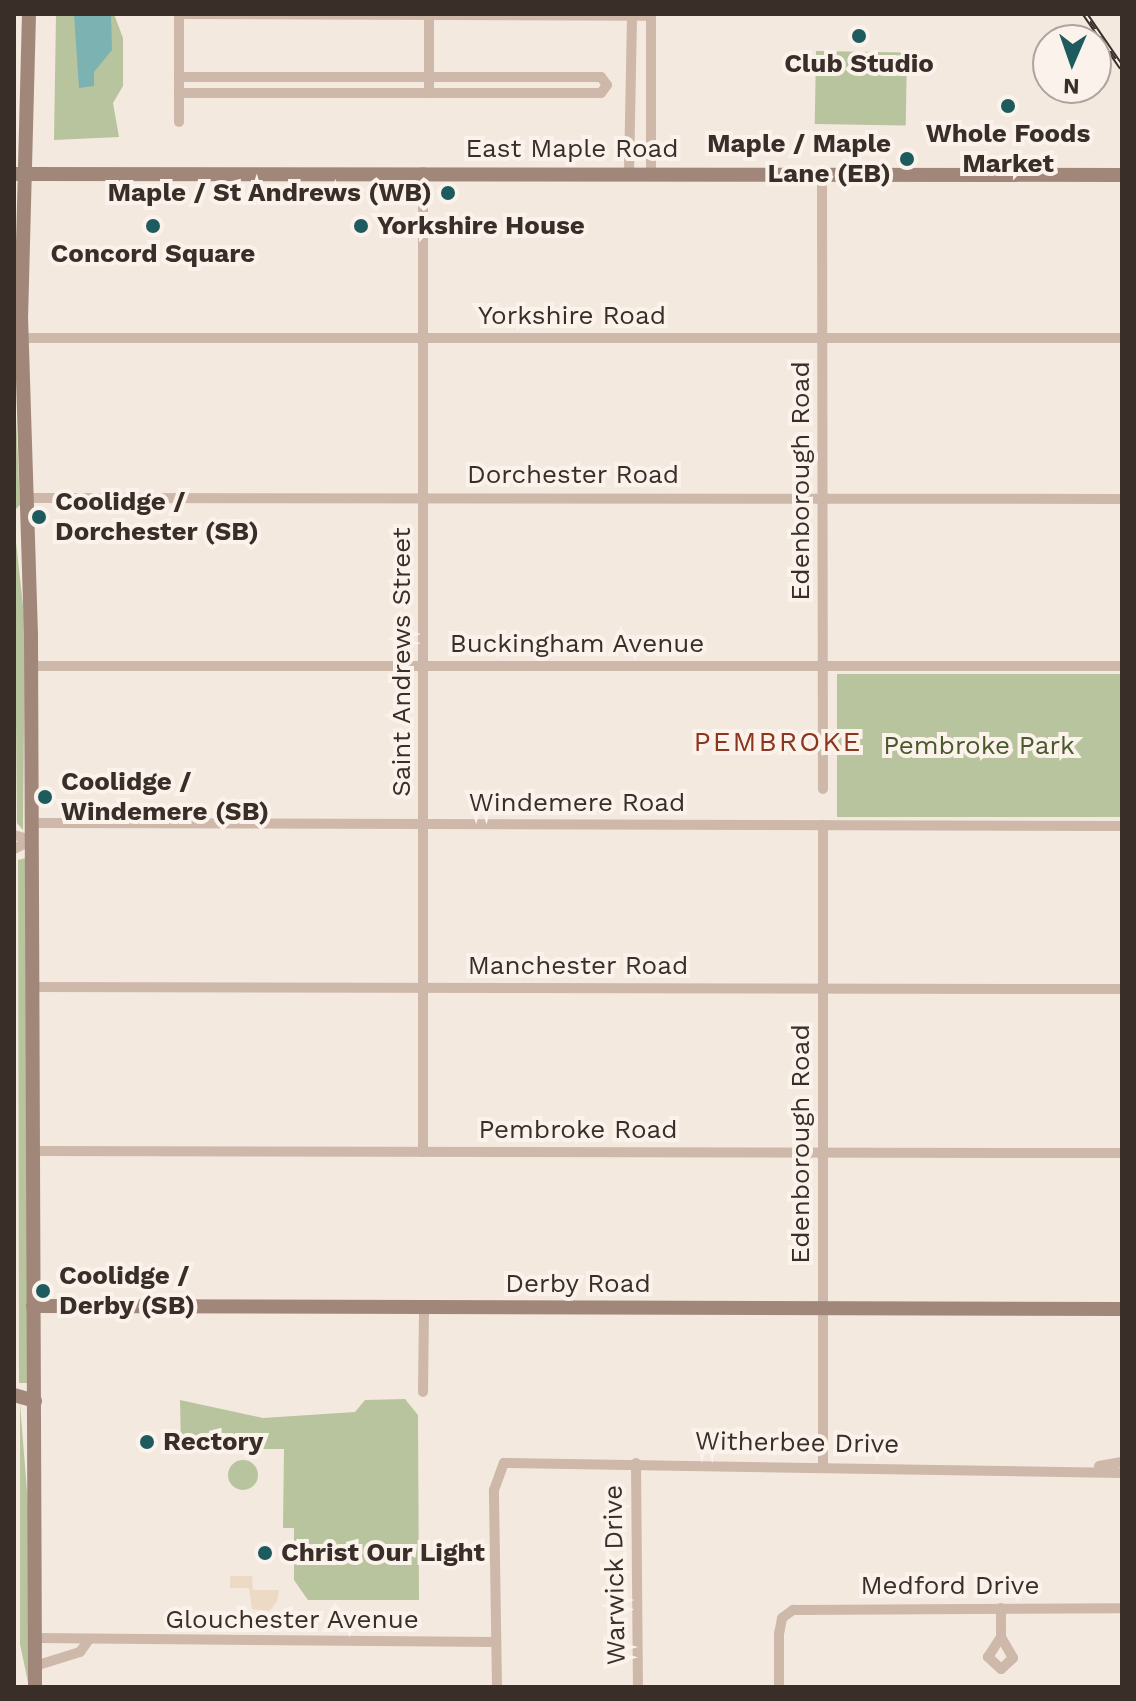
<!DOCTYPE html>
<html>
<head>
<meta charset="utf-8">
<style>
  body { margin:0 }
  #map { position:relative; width:1136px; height:1701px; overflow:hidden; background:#f4e9de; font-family:"Work Sans",sans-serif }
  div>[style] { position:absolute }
  .green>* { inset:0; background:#b8c49d; transform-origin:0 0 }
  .round { border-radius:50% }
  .plaza>* { inset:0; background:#ecdac5 }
  .water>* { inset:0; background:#7cb2b2 }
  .street>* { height:10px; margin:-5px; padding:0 5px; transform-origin:5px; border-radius:5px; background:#cdb8a9 }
  .secondary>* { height:14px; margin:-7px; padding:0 7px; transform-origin:7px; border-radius:7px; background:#a1877a }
  .rail>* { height:6px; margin-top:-3px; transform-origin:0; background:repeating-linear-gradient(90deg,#fbf3eb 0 9px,#3a2e29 0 18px); box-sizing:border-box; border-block:2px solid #3a2e29 }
  .dots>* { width:22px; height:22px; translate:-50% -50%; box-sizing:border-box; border:4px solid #fbf3eb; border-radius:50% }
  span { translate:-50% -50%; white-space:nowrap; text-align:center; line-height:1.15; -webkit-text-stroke:8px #fbf3eb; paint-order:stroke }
  .poi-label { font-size:26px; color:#3a2e29; font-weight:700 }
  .right { translate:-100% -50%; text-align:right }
  .left { translate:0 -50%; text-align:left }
  .street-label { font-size:26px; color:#3a2e29 }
  .park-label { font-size:26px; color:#4a592c }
  .neighbourhood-label { font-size:28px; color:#8c351f; letter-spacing:2px }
  .frame { position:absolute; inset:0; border:16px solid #3a2e29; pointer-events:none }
  .north { position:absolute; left:1032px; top:24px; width:80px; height:80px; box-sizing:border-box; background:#fbf3eb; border:2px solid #aea49d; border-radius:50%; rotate:182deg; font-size:22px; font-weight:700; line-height:32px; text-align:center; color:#3a2e29 }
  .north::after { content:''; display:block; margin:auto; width:28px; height:36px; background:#1d5b5e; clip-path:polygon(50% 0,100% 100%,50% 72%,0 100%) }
</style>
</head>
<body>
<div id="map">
  <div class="green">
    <div style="clip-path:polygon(56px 14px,114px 14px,123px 38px,123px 86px,113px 103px,119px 137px,54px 140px)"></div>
    <div style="left:816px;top:51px;width:91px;height:73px;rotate:1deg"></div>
    <div style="clip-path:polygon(14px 372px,20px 505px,15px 510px,14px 510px)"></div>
    <div style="clip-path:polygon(14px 524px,25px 624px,23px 830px,17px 823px)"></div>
    <div style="left:837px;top:674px;width:285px;height:143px"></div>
    <div style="clip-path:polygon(26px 858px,29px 1383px,19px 1383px,18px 860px)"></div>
    <div style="clip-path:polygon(405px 1399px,418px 1415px,419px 1600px,308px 1600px,294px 1580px,294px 1528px,283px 1528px,284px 1449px,181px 1449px,180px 1400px,263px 1418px,355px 1412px,365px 1400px)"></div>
    <div style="clip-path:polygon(20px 1403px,29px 1517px,29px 1687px,20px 1644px)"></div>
    <div class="round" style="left:228px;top:1460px;width:30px;height:30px"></div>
  </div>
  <div class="plaza">
    <div style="clip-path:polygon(230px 1576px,252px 1576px,253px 1590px,279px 1590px,277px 1602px,269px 1611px,252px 1609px,249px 1588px,230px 1588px)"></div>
  </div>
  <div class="water">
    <div style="clip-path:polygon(74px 14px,111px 14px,112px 50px,94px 72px,94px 86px,79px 88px)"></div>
  </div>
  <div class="street">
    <div style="left:179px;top:14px;width:472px;rotate:0.2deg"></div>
    <div style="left:179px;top:14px;width:108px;rotate:90deg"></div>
    <div style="left:651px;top:14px;width:159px;rotate:90deg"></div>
    <div style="left:179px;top:77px;width:422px"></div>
    <div style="left:601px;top:77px;width:10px;rotate:53deg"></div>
    <div style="left:607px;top:85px;width:10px;rotate:127deg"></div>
    <div style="left:601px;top:93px;width:422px;rotate:180deg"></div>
    <div style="left:429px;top:93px;width:79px;rotate:-90deg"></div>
    <div style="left:423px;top:172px;width:980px;rotate:90deg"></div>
    <div style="left:629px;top:173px;width:159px;rotate:-88.9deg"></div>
    <div style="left:822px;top:173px;width:616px;rotate:89.91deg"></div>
    <div style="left:22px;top:338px;width:1100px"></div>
    <div style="left:25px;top:498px;width:1097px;rotate:0.05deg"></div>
    <div style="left:31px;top:666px;width:1091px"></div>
    <div style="left:33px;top:823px;width:1089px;rotate:0.16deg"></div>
    <div style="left:823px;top:825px;width:638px;rotate:90deg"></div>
    <div style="left:14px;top:835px;width:19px;rotate:16deg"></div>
    <div style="left:14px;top:849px;width:20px;rotate:-27deg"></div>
    <div style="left:33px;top:987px;width:1089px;rotate:0.11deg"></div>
    <div style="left:34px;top:1151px;width:1088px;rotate:0.11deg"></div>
    <div style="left:423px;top:1392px;width:84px;rotate:-89.3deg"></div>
    <div style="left:636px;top:1463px;width:224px;rotate:89.5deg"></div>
    <div style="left:1099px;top:1466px;width:23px;rotate:-10deg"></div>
    <div style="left:1001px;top:1608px;width:29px;rotate:90deg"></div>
    <div style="left:1001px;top:1637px;width:24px;rotate:60deg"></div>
    <div style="left:1013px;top:1658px;width:16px;rotate:137deg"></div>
    <div style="left:1001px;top:1669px;width:18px;rotate:-137deg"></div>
    <div style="left:988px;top:1657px;width:24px;rotate:-57deg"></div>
    <div style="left:35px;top:1638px;width:461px;rotate:0.5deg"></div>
    <div style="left:35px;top:1666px;width:47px;rotate:-17.3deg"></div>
    <div style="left:80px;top:1652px;width:14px;rotate:-54deg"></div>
    <div style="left:497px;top:1687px;width:197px;rotate:-90.9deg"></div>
    <div style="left:494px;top:1490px;width:29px;rotate:-70deg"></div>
    <div style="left:504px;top:1463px;width:618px;rotate:0.93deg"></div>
    <div style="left:779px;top:1687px;width:53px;rotate:-90deg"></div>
    <div style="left:779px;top:1634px;width:16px;rotate:-79deg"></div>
    <div style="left:782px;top:1618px;width:14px;rotate:-36deg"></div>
    <div style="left:793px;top:1610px;width:329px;rotate:-0.3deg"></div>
  </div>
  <div class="secondary">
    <div style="left:29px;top:14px;width:302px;rotate:91.5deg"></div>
    <div style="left:21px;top:316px;width:321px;rotate:88.2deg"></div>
    <div style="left:31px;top:637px;width:1050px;rotate:89.78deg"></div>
    <div style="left:14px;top:174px;width:1108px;rotate:0.05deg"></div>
    <div style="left:33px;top:1306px;width:1089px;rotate:0.16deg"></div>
    <div style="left:14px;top:1395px;width:22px;rotate:16deg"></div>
  </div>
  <div class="rail">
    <div style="left:1085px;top:14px;width:65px;rotate:55.6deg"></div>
  </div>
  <div class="dots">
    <div style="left:859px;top:36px;background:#1d5b5e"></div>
    <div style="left:1008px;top:106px;background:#1d5b5e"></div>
    <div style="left:907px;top:159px;background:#1d5b5e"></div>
    <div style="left:448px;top:193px;background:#1d5b5e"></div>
    <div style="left:153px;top:226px;background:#1d5b5e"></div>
    <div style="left:361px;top:226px;background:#1d5b5e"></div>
    <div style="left:39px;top:517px;background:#1d5b5e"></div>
    <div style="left:45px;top:797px;background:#1d5b5e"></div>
    <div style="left:43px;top:1291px;background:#1d5b5e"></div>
    <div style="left:147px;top:1442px;background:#1d5b5e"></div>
    <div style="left:265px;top:1553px;background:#1d5b5e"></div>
  </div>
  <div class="poi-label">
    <span style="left:859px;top:64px">Club Studio</span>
    <span style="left:1008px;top:149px">Whole Foods<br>Market</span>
    <span class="right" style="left:891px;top:159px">Maple / Maple<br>Lane (EB)</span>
    <span class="right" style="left:432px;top:193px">Maple / St Andrews (WB)</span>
    <span class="left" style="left:377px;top:226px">Yorkshire House</span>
    <span style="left:153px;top:254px">Concord Square</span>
    <span class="left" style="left:55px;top:517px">Coolidge /<br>Dorchester (SB)</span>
    <span class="left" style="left:61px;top:797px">Coolidge /<br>Windemere (SB)</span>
    <span class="left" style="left:59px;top:1291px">Coolidge /<br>Derby (SB)</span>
    <span class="left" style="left:163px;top:1442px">Rectory</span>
    <span class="left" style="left:281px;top:1553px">Christ Our Light</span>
  </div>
  <div class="street-label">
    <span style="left:572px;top:149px">East Maple Road</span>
    <span style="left:572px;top:316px">Yorkshire Road</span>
    <span style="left:573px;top:475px">Dorchester Road</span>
    <span style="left:801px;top:481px;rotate:-90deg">Edenborough Road</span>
    <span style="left:577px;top:644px">Buckingham Avenue</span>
    <span style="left:402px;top:662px;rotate:-90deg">Saint Andrews Street</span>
    <span style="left:577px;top:803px">Windemere Road</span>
    <span style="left:578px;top:966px">Manchester Road</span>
    <span style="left:578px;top:1130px">Pembroke Road</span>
    <span style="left:801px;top:1144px;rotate:-90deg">Edenborough Road</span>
    <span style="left:578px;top:1284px">Derby Road</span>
    <span style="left:797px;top:1443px;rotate:1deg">Witherbee Drive</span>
    <span style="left:615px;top:1575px;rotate:-91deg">Warwick Drive</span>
    <span style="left:950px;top:1586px">Medford Drive</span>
    <span style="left:292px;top:1620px">Glouchester Avenue</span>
  </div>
  <div class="park-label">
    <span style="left:979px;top:746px">Pembroke Park</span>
  </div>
  <div class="neighbourhood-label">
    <span style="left:778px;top:742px">PEMBROKE</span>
  </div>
  <div class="frame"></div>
  <div class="north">N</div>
</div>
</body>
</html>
